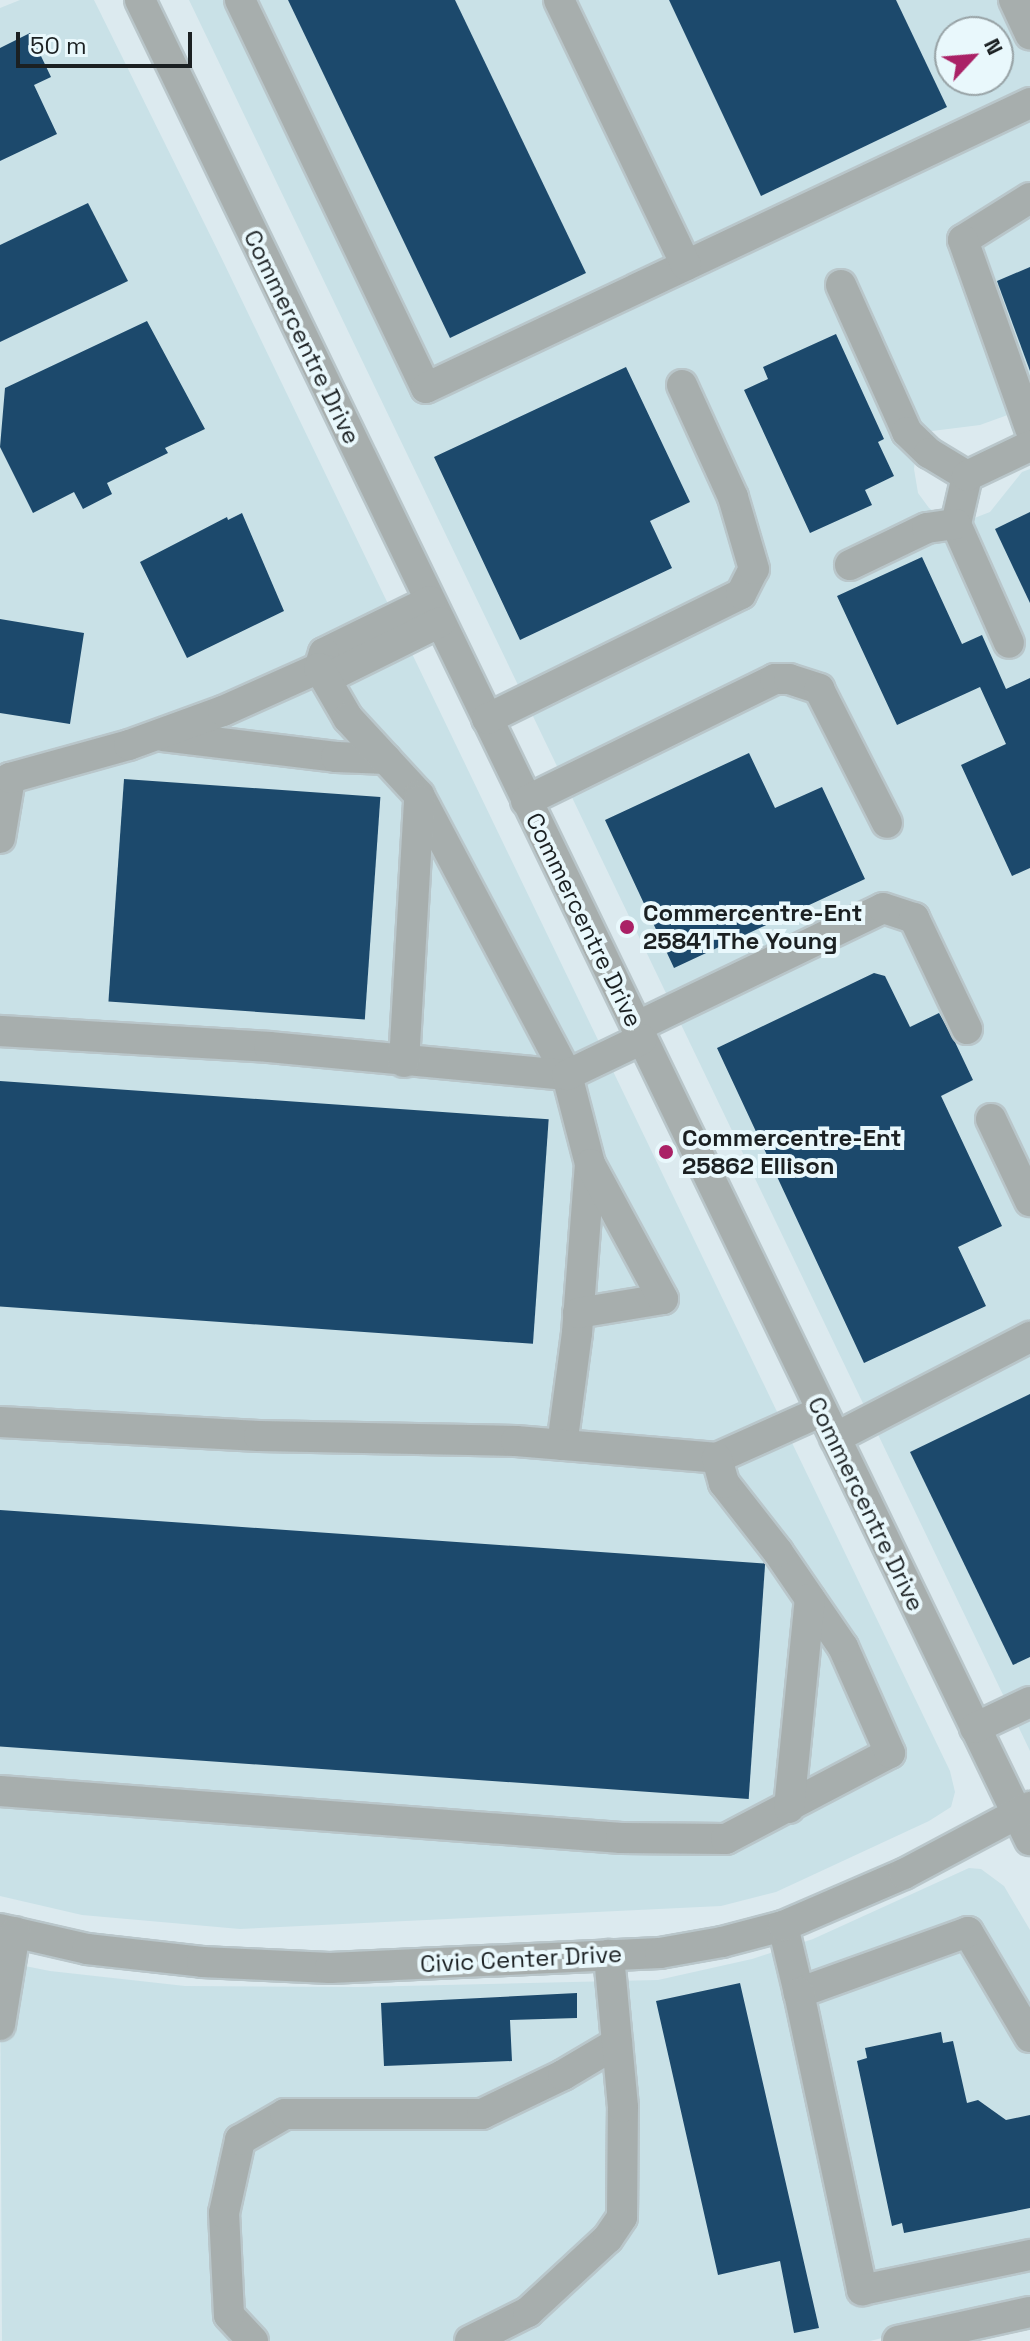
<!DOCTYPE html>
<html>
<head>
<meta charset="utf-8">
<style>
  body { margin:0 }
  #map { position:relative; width:1030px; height:2341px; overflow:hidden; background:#dceaef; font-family:"Space Grotesk",sans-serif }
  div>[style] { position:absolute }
  .built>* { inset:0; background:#c9e1e7 }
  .building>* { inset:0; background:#1c496c; transform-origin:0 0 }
  .roads { filter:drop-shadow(2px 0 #b9c6ca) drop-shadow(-2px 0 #b9c6ca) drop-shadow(0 2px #b9c6ca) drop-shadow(0 -2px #b9c6ca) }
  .minor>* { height:30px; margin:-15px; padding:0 15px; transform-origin:15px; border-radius:15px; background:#a7aead }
  .dots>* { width:22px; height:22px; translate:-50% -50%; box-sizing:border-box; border:4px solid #e9f8fc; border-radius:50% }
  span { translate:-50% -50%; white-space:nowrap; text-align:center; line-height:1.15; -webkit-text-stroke:8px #e9f8fc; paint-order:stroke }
  .street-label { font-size:24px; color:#1b2022 }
  .poi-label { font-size:24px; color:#1b2022; font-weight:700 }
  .left { translate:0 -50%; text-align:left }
  .north { position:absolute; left:934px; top:16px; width:80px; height:80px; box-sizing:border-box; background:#e9f8fc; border:2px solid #97a2a5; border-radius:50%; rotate:64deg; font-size:22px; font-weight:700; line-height:32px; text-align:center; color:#1b2022 }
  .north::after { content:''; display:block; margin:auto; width:28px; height:36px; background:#aa2166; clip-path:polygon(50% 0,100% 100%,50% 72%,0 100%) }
  .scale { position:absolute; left:16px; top:32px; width:176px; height:36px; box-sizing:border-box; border:4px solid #1b2022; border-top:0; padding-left:10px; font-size:24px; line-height:28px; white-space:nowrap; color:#1b2022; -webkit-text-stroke:6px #e9f8fc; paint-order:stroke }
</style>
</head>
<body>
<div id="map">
  <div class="built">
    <div style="clip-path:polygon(20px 0,94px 0,221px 257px,950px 1771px,955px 1792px,951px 1807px,929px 1821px,776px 1892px,721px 1906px,240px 1929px,82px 1915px,0 1896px,0 8px)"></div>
    <div style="clip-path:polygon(evenodd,189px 0,1030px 0,1030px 407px,980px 425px,932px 431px,916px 451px,914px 469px,918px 493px,929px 508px,943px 518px,964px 522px,990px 512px,1022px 472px,1030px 469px,1030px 1751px,189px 0,950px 32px,998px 32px,998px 80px,950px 80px,950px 32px)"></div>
    <div style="clip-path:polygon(969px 1868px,981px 1869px,1004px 1886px,1030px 1930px,1030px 2301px,870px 2341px,2px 2341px,0 1961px,50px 1971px,185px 1986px,358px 1987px,658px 1980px,752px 1959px,813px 1939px)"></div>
  </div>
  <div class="building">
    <div style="clip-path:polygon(288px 0,455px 0,586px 273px,450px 338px)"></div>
    <div style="clip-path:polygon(669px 0,896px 0,947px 107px,761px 196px)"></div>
    <div style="clip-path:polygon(30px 33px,51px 77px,34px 85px,57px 134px,0 161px,0 48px)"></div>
    <div style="clip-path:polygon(88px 203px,128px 281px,0 342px,0 245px)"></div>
    <div style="clip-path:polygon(1030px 267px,1030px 371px,997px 281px)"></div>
    <div style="clip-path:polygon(147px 321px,205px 429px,165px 448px,168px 453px,107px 483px,112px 494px,83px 509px,74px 492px,33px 513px,0 447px,5px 388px)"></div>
    <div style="clip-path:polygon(836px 334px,884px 439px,878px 442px,894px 476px,865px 490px,872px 505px,810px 533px,744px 390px,768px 379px,763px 367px)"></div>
    <div style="clip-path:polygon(626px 367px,690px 502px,650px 521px,672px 568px,520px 640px,434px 457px)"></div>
    <div style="clip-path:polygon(1030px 512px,1030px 603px,995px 529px)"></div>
    <div style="clip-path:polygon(242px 513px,284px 611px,187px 658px,140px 562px,227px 517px,228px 520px)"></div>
    <div style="clip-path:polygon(922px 557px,962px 644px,982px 635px,1006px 689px,1030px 678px,1030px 868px,1012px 876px,961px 765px,1006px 744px,980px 687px,897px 725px,837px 596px)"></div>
    <div style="clip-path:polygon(0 619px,84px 633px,70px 724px,0 713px)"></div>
    <div style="clip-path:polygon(749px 753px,775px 808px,822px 787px,865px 879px,674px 968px,605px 820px)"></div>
    <div style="left:124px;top:779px;width:257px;height:223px;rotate:4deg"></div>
    <div style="clip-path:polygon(874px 973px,885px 976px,910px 1027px,939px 1013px,954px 1040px,973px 1080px,941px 1096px,1002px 1226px,958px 1247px,986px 1306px,864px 1363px,717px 1048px)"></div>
    <div style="left:0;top:1081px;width:550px;height:225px;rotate:4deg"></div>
    <div style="clip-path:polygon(1030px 1394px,1030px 1657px,1013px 1665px,910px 1452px)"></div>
    <div style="left:0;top:1510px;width:767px;height:236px;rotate:4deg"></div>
    <div style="clip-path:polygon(740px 1983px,819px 2328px,794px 2333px,780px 2261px,718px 2275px,656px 2001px)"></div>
    <div style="clip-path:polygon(577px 1993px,577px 2018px,510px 2020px,512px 2061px,384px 2066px,381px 2003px)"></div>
    <div style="clip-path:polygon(941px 2032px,943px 2043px,953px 2041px,967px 2103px,978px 2100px,1006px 2120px,1030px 2115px,1030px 2208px,904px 2233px,902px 2223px,892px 2226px,857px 2061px,867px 2058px,865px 2048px)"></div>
  </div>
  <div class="roads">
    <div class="minor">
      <div style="left:140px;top:0;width:2044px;rotate:64.19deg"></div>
      <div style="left:240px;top:0;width:430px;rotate:64.4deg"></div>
      <div style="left:426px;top:388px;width:668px;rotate:-25.26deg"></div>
      <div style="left:559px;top:0;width:294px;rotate:64.4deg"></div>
      <div style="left:1014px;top:0;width:38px;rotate:65deg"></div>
      <div style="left:1030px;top:198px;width:79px;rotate:147.9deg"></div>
      <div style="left:963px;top:240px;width:200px;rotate:70.4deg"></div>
      <div style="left:841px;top:285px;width:161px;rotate:65.8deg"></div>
      <div style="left:907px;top:432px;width:30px;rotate:44deg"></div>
      <div style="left:929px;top:453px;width:44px;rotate:31.2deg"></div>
      <div style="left:967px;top:476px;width:49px;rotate:102.9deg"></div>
      <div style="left:956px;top:524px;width:130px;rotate:66deg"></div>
      <div style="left:967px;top:476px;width:70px;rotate:-25.5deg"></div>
      <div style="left:850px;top:565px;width:85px;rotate:-25.7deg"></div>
      <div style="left:927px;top:528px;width:29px;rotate:-8deg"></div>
      <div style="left:430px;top:601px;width:118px;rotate:153.9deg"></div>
      <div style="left:324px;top:653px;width:16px;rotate:108deg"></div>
      <div style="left:319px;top:668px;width:19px;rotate:16deg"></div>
      <div style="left:337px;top:673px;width:115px;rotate:-26.3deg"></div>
      <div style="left:487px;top:719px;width:283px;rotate:-26.2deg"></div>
      <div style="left:741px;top:594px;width:28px;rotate:-63deg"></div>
      <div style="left:754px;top:569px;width:75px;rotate:-106.3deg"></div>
      <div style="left:733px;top:497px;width:123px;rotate:-114.5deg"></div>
      <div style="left:163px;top:736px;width:174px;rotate:6.9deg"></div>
      <div style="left:336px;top:757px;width:50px;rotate:2.3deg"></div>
      <div style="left:526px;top:801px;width:277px;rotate:-26.1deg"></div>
      <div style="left:775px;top:679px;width:14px"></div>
      <div style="left:789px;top:679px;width:32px;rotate:18deg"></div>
      <div style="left:819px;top:689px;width:150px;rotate:63.1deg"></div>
      <div style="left:0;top:838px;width:61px;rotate:-80.5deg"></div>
      <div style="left:10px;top:778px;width:123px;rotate:-15.5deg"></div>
      <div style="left:129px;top:745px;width:100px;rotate:-19.9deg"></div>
      <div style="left:223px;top:711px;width:105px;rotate:-24.1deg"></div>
      <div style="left:319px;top:668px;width:58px;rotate:59.9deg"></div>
      <div style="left:348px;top:718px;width:105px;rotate:47.3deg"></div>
      <div style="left:419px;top:795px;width:317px;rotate:62.1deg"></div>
      <div style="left:567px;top:1075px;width:92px;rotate:75.5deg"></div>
      <div style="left:590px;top:1164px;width:169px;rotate:94.4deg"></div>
      <div style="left:577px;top:1333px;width:113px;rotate:97.6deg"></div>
      <div style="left:636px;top:1027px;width:274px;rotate:-25.7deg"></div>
      <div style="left:883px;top:908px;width:33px;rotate:18deg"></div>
      <div style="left:914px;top:918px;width:123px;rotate:64.5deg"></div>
      <div style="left:0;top:1031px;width:269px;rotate:3.4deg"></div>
      <div style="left:269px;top:1047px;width:299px;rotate:5.4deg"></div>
      <div style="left:567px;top:1075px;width:83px;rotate:-25.6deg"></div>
      <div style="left:404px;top:1062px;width:262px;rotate:-86.7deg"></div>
      <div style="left:991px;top:1119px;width:91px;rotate:64.6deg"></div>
      <div style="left:578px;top:1313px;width:86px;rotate:-9.4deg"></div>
      <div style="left:663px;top:1299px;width:153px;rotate:-118.4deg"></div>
      <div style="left:0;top:1422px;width:259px;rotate:3.1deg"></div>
      <div style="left:259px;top:1436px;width:257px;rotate:1.1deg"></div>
      <div style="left:516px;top:1441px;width:202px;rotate:4.8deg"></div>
      <div style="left:717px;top:1458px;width:115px;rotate:-24.1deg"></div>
      <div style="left:835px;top:1438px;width:220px;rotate:-27.4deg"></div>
      <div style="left:975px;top:1728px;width:61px;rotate:-25.3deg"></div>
      <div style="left:0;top:1791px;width:623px;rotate:4.33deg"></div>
      <div style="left:621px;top:1838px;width:105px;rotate:0.5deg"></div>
      <div style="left:726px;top:1839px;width:185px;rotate:-27.7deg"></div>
      <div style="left:890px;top:1753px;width:116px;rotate:-113.9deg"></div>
      <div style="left:843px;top:1647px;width:115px;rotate:-124.4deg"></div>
      <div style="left:778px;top:1552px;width:88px;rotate:-128deg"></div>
      <div style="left:724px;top:1483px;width:26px;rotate:-106deg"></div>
      <div style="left:789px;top:1808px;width:210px;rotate:-84.3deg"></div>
      <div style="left:783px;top:1926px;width:69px;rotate:76.6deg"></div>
      <div style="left:0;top:1929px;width:89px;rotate:12.9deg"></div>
      <div style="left:87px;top:1949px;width:116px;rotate:6.4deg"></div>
      <div style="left:202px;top:1962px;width:128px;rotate:2.7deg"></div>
      <div style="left:330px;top:1968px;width:330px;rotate:-2.6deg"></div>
      <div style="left:660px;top:1953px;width:63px;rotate:-10.1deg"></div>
      <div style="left:722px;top:1942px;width:63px;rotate:-14.7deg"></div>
      <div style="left:783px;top:1926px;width:132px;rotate:-23.3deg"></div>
      <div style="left:904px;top:1874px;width:143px;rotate:-28deg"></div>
      <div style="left:0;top:2025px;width:94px;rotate:-80.8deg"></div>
      <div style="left:1030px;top:2037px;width:122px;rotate:-120.6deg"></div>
      <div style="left:968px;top:1932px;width:180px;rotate:160.2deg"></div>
      <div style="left:799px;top:1993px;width:304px;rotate:78deg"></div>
      <div style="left:862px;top:2290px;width:172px;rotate:-11.8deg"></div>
      <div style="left:253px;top:2341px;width:35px;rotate:-133deg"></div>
      <div style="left:229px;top:2315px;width:102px;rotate:-92.8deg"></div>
      <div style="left:224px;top:2213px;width:75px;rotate:-77.6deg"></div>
      <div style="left:240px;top:2140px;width:52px;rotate:-30deg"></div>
      <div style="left:285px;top:2114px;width:197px"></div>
      <div style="left:482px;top:2114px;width:90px;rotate:-25.7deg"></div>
      <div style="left:563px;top:2075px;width:63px;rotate:-30.7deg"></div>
      <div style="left:470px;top:2341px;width:65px;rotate:-26.6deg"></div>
      <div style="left:528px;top:2312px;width:109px;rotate:-42.8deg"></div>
      <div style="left:608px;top:2238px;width:25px;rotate:-56deg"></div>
      <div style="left:622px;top:2217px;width:110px;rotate:-89.5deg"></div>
      <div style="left:623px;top:2107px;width:153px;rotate:-95.3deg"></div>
      <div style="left:898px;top:2341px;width:135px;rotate:-12.4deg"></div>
    </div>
  </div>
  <div class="dots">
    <div style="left:627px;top:927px;background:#aa2166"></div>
    <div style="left:666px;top:1152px;background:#aa2166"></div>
  </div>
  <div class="street-label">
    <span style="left:302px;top:337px;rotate:64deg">Commercentre Drive</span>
    <span style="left:584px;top:920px;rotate:64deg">Commercentre Drive</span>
    <span style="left:866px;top:1504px;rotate:64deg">Commercentre Drive</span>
    <span style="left:521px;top:1959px;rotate:-3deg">Civic Center Drive</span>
  </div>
  <div class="poi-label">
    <span class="left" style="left:643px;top:927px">Commercentre-Ent<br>25841 The Young</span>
    <span class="left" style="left:682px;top:1152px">Commercentre-Ent<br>25862 Ellison</span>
  </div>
  <div class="north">N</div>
  <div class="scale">50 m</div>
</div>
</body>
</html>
